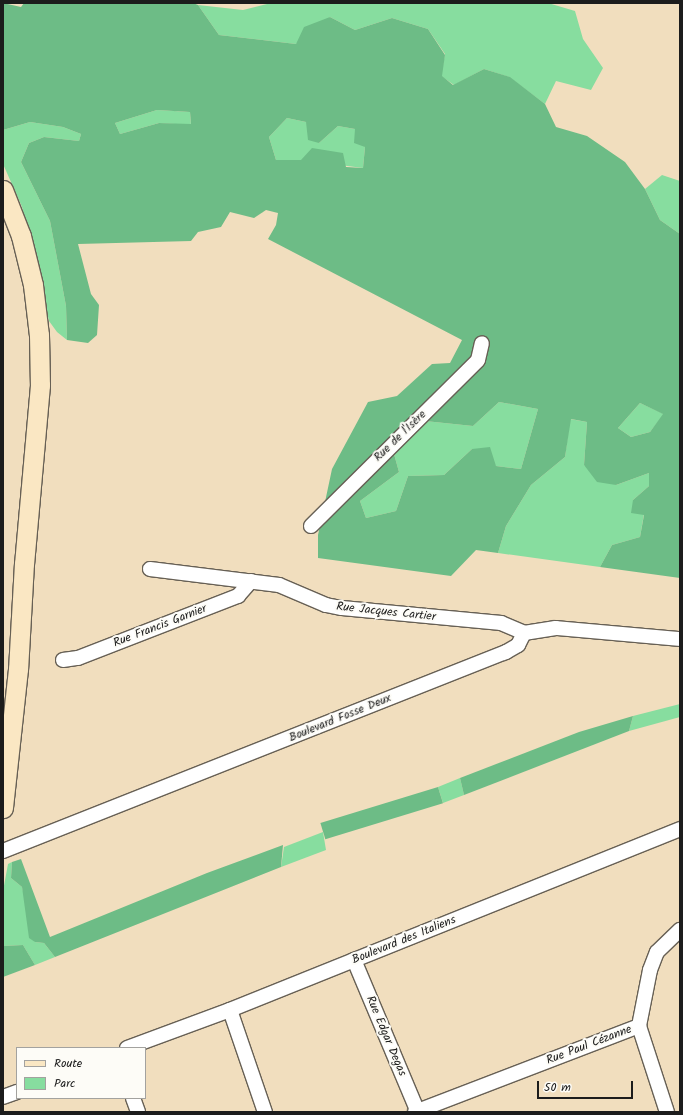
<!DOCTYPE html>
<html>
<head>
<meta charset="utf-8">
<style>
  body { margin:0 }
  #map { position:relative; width:683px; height:1115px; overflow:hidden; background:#f1debe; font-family:Kalam,sans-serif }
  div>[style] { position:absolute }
  .green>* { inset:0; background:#87dd9f }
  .forest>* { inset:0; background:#6dbc86; transform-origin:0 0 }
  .roads { filter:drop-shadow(1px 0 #676055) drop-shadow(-1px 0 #676055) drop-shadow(0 1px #676055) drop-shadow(0 -1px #676055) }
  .minor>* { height:14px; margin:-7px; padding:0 7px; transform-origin:7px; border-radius:7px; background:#fff }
  .secondary>* { height:19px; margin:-9.5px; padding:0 9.5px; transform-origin:9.5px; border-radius:9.5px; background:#fae7c3 }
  span { translate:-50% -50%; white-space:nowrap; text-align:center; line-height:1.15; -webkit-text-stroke:4px #fdfcf7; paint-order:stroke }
  .street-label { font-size:12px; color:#1c1c1c }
  .frame { position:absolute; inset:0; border:4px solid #1c1c1c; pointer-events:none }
  .legend { position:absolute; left:16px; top:1047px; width:130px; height:52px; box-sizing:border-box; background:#fdfcf7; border:1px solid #a3a29f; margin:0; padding:5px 7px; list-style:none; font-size:12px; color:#1c1c1c }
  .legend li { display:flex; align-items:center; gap:8px; height:20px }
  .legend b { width:20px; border:1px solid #a3a29f }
  .scale { position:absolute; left:537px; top:1081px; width:96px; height:18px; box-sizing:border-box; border:2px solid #1c1c1c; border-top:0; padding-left:5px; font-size:12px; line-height:14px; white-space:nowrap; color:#1c1c1c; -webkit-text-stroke:3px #fdfcf7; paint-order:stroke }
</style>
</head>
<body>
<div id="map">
  <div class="green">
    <div style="clip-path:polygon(271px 3px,548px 3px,575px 11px,583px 39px,603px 68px,591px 90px,556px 81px,545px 104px,509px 77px,484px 69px,454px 85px,441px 76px,445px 54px,428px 29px,392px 18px,355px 30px,330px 17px,296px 44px,219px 35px,198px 5px,243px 10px)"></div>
    <div style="clip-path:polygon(157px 110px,190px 112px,191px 125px,159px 123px,120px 134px,115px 123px)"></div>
    <div style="clip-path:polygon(287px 118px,306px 122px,319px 143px,338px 126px,355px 129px,365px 147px,363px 168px,301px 160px,276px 160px,269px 137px)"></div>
    <div style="clip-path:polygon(30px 122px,63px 127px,81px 134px,79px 141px,44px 137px,29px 143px,21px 162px,50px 221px,66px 306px,67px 340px,57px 332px,49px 321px,22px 207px,3px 164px,3px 130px)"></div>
    <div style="clip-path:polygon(662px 175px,680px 181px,680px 234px,660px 220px,645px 189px)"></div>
    <div style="clip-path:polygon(499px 402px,538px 409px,521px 469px,496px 466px,472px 449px,444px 475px,408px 476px,396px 511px,366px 518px,360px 501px,399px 472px,394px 454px,425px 421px,473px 426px)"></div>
    <div style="clip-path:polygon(640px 403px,664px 414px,650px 432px,631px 437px,618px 428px)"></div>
    <div style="clip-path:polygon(570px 419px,587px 422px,584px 465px,616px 485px,649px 473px,649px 486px,633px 500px,644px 514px,640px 537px,612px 545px,600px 567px,498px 553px,506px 526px,531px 485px,565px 457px)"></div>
    <div style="clip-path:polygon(680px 704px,680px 717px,629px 731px,633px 716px)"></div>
    <div style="clip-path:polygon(460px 778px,464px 795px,443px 803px,438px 787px)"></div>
    <div style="clip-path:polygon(323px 832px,326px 850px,281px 867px,284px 847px)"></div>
    <div style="clip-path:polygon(12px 862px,11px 878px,22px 887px,35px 942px,44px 943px,55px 957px,35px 965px,23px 945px,3px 946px,3px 891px,8px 864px)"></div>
  </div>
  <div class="forest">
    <div style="clip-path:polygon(evenodd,3px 3px,21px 7px,24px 3px,193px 3px,198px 5px,219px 35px,296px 44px,304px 27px,330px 17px,355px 30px,392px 18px,428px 29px,445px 55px,442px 76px,453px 85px,484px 69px,510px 77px,545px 104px,556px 127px,587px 136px,625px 162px,645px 189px,660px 220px,680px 234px,680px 578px,600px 567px,612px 545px,640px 537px,644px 515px,631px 513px,633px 500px,649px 486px,649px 473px,616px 485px,597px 482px,584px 465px,587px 422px,571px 419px,565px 457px,531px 485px,506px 526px,498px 553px,476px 550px,451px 576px,318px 558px,318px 535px,332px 469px,368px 402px,397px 396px,432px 364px,450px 363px,462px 340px,268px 239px,276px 225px,278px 213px,266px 210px,254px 218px,230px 212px,221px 227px,198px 232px,191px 241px,78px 244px,91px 294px,99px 305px,97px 335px,88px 343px,67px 340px,66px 306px,50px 221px,21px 162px,29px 143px,44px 137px,79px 141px,81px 134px,63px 127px,30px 122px,3px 130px,3px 3px,157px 110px,190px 112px,191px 124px,159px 123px,120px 134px,115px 123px,157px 110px,3px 3px,287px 118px,306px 122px,308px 140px,319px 143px,338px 126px,355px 129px,354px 143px,365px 147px,363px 168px,346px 167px,343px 153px,312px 148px,301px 160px,276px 160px,269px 137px,287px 118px,3px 3px,499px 402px,538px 409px,521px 469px,496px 466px,490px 447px,472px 449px,444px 475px,408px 476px,396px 511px,366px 518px,360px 501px,399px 472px,394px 454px,425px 421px,473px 426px,499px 402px,3px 3px,640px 403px,663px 414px,650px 432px,631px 437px,618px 428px,640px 403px)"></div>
    <div style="clip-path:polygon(633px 716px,629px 731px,464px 795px,460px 778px,579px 732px)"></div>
    <div style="left:438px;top:787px;width:17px;height:123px;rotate:73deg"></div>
    <div style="clip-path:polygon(283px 845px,281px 867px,55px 957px,44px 943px,35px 942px,29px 938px,22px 887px,11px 878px,12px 862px,21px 859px,50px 937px,207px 873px)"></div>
    <div style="clip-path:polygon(23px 945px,35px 965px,3px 977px,3px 946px)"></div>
  </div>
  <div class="roads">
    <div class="minor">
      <div style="left:311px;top:526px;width:235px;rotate:-44.8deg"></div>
      <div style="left:478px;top:360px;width:17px;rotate:-77deg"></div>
      <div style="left:150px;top:569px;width:130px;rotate:7.1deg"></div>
      <div style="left:279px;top:585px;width:51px;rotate:23.1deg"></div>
      <div style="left:326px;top:605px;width:16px;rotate:11deg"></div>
      <div style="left:342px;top:608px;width:160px;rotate:5.4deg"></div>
      <div style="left:501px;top:623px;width:25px;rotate:23deg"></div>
      <div style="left:63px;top:660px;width:15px;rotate:-8deg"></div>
      <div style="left:78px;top:658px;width:172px;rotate:-21.2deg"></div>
      <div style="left:238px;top:596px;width:20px;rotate:-49deg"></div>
      <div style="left:3px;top:851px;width:541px;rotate:-21.59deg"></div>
      <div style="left:506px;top:652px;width:14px;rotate:-30deg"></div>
      <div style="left:518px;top:645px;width:13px;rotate:-63deg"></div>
      <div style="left:524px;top:633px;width:32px;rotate:-9deg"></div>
      <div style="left:556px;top:628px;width:124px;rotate:5.1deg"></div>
      <div style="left:354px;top:960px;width:165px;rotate:67.2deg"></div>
      <div style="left:230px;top:1010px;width:108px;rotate:71.1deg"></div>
      <div style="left:639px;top:1026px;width:90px;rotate:72deg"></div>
      <div style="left:127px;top:1048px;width:110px;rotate:-20.3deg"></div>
      <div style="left:230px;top:1010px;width:485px;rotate:-21.9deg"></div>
      <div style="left:3px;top:1097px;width:15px;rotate:-20deg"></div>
      <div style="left:133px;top:1098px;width:15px;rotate:70deg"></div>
      <div style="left:415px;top:1112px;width:240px;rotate:-21deg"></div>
      <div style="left:639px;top:1026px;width:57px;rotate:-78.9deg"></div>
      <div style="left:650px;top:970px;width:19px;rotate:-69deg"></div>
      <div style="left:657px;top:952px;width:32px;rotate:-44deg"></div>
    </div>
    <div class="secondary">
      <div style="left:3px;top:190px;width:49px;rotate:68.6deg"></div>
      <div style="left:21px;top:236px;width:50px;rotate:76.2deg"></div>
      <div style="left:33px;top:285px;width:50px;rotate:83.2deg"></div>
      <div style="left:39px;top:335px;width:50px;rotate:88.9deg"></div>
      <div style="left:40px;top:385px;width:179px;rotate:95.1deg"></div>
      <div style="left:24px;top:563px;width:106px;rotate:93.2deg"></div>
      <div style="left:18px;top:669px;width:140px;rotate:96.2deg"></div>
    </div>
  </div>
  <div class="street-label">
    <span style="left:400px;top:436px;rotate:-44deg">Rue de l'Isère</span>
    <span style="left:386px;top:612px;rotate:6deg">Rue Jacques Cartier</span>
    <span style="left:160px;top:626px;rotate:-21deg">Rue Francis Garnier</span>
    <span style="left:340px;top:718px;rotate:-22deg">Boulevard Fosse Deux</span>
    <span style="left:404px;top:940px;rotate:-22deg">Boulevard des Italiens</span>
    <span style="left:386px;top:1036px;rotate:67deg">Rue Edgar Degas</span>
    <span style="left:589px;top:1045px;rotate:-21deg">Rue Paul Cézanne</span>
  </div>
  <div class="frame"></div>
  <ul class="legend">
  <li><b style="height:5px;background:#fae7c3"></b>Route</li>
  <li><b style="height:11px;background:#87dd9f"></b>Parc</li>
  </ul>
  <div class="scale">50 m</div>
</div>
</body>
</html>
